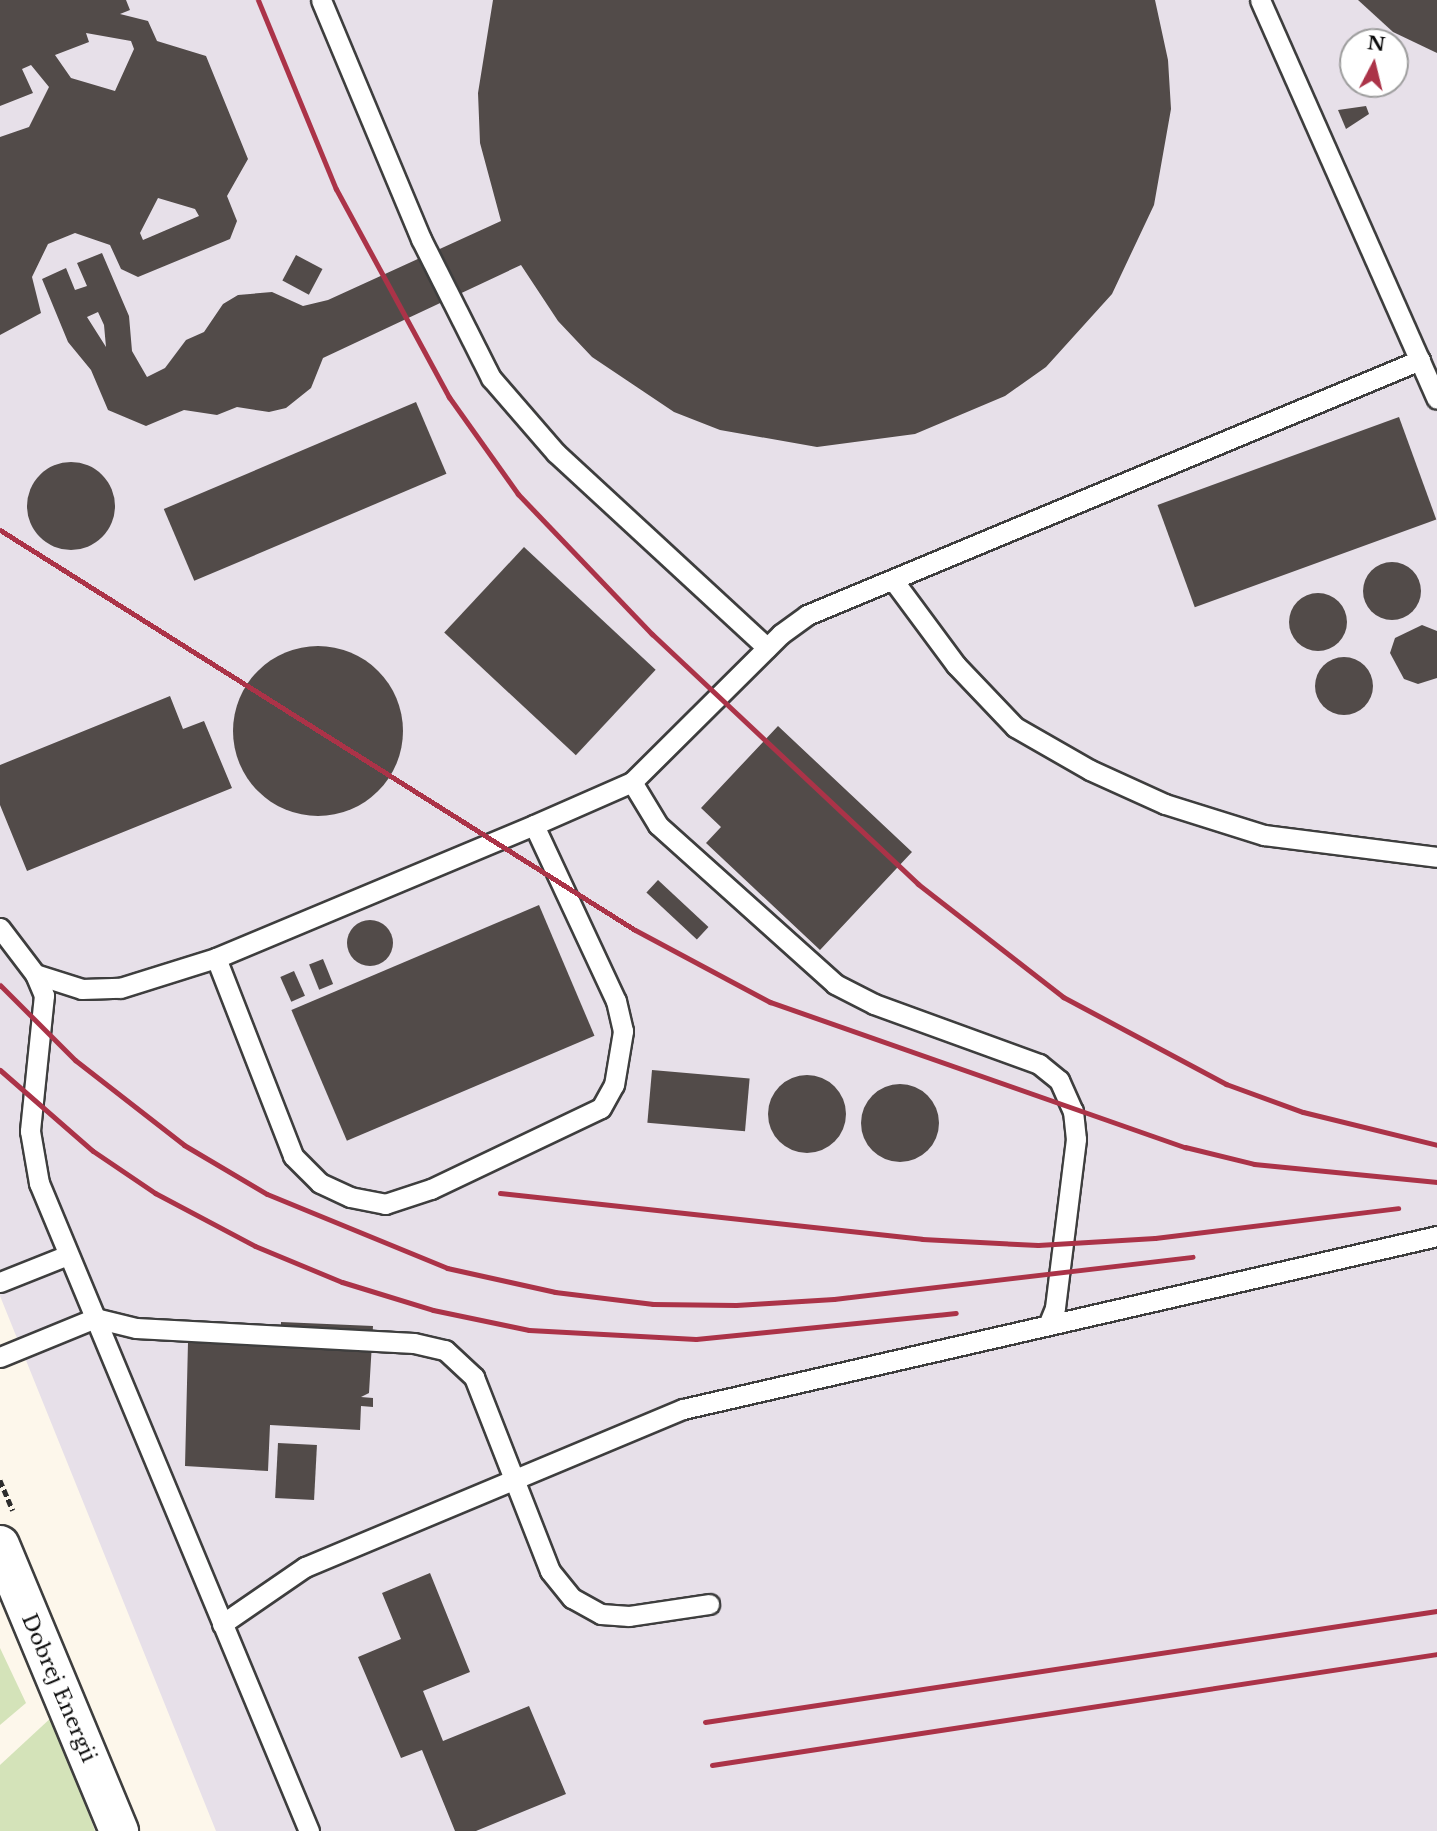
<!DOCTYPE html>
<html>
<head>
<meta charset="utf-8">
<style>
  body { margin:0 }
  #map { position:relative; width:1437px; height:1831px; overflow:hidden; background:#fdf7eb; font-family:"Libre Baskerville",serif }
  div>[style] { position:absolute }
  .industrial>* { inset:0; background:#e7e0e9 }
  .green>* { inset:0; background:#d4e3b9 }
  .building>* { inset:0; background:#524b49; transform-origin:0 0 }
  .round { border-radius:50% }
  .path>* { height:4.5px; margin-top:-2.25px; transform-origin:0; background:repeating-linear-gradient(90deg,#2d2d2d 0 7px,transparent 0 10.5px) }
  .roads { filter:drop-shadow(2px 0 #3e3e3e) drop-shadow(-2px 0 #3e3e3e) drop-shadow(0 2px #3e3e3e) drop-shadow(0 -2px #3e3e3e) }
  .service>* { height:19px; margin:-9.5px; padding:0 9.5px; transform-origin:9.5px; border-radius:9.5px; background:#fff }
  .minor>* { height:38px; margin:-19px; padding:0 19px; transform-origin:19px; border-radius:19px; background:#fff }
  .rail>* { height:5px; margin:-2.5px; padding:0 2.5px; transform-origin:2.5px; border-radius:2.5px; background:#ab3348 }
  span { translate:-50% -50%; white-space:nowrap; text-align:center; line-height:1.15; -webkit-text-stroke:7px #fff; paint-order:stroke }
  .street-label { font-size:21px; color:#0b0b0b }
  .north { position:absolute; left:1339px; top:28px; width:70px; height:70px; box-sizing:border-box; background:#fff; border:2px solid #9d9d9d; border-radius:50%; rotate:7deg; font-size:19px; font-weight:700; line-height:28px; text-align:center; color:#0b0b0b }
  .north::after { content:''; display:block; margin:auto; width:24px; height:32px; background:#ab3348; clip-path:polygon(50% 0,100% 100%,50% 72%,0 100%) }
</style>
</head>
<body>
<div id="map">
  <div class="industrial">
    <div style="clip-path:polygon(evenodd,0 0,1437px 0,1437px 1831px,216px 1831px,0 1296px,0 0,1353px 42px,1395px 42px,1395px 84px,1353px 84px,1353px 42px)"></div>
  </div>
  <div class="green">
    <div style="clip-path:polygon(0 1648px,26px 1703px,0 1725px)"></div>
    <div style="clip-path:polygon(53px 1716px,95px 1831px,0 1831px,0 1765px)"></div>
  </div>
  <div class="building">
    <div style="clip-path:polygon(evenodd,0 0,126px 0,130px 10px,120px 14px,148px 21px,157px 41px,206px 56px,248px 159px,227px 196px,237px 221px,230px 239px,138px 277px,121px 269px,110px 245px,75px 233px,48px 244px,32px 277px,41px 313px,0 335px,0 137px,29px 127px,49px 87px,31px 65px,22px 69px,33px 93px,0 106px,0 0,86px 33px,131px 41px,134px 49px,115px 91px,71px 78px,55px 55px,89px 42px,86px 33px,0 0,158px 198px,195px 209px,199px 216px,143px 240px,140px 233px,158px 198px)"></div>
    <div style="clip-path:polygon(evenodd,493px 0,1155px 0,1168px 60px,1171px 109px,1154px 205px,1112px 294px,1046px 367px,1005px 396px,915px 434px,817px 447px,720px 430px,674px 412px,592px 357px,558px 321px,521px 265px,323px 358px,311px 388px,286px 408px,269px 412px,237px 407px,217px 415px,184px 410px,146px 426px,108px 410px,91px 370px,68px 342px,42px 279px,66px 268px,75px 290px,87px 286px,77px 263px,102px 253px,129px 316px,132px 351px,147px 377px,165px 368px,186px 340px,204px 332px,223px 304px,238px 295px,272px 292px,303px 306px,328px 300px,501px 221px,480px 143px,478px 93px,493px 0,98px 312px,104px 325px,106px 347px,87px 317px,98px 312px)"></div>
    <div style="clip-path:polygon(1358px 0,1437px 0,1437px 53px,1393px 32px)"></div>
    <div style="clip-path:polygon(1366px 106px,1369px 114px,1346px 129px,1338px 110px)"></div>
    <div style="left:296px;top:255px;width:30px;height:29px;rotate:28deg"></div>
    <div style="left:416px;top:402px;width:78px;height:274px;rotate:67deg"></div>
    <div style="left:1399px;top:417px;width:109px;height:257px;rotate:70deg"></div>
    <div class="round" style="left:27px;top:462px;width:88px;height:88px"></div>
    <div style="left:524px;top:547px;width:180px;height:117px;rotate:43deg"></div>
    <div class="round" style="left:1363px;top:562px;width:58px;height:58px"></div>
    <div class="round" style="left:1289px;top:593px;width:58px;height:58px"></div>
    <div style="clip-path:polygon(1422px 625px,1437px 631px,1437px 678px,1418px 684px,1404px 679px,1390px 653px,1395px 638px)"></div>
    <div class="round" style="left:233px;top:646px;width:170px;height:170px"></div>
    <div class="round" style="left:1315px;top:657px;width:58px;height:58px"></div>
    <div style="clip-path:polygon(170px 696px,183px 729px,204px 721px,232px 788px,27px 871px,0 805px,0 765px)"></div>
    <div style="clip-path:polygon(778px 726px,912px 852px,820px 950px,706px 843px,721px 827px,701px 808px)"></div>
    <div style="left:658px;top:880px;width:69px;height:17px;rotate:43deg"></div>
    <div style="left:539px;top:905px;width:142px;height:269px;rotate:67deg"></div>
    <div class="round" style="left:347px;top:920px;width:46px;height:46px"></div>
    <div style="left:323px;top:959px;width:27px;height:15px;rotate:68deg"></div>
    <div style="left:294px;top:971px;width:27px;height:15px;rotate:66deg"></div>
    <div style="left:652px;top:1070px;width:98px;height:53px;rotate:5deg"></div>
    <div class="round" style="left:768px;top:1075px;width:78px;height:78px"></div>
    <div class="round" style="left:861px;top:1084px;width:78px;height:78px"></div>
    <div style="clip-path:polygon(281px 1322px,373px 1326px,369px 1393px,361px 1397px,373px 1398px,373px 1407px,361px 1406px,360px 1430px,270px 1425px,268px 1471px,185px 1466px,188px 1342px,280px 1347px)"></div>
    <div style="left:278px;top:1443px;width:39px;height:55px;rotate:3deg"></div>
    <div style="clip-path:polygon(430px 1573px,470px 1672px,423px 1691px,443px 1741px,529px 1706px,566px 1794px,476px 1831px,455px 1831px,422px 1750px,401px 1758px,358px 1657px,401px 1639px,382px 1593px)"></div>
  </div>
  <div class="path">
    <div style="left:0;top:1480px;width:33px;rotate:67deg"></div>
  </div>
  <div class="roads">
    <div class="service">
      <div style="left:321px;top:0;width:259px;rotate:67.3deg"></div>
      <div style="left:421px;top:239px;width:156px;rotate:63.3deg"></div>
      <div style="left:491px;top:378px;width:99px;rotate:49.1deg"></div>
      <div style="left:556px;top:453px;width:287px;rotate:42.7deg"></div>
      <div style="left:1260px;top:0;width:436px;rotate:66.1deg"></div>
      <div style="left:893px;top:580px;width:106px;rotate:53.5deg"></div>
      <div style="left:956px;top:665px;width:86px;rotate:46.4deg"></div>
      <div style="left:1015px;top:727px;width:86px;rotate:29.8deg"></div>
      <div style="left:1090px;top:770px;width:82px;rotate:24.4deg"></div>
      <div style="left:1165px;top:804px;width:104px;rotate:17.4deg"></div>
      <div style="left:1264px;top:835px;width:174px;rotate:7.2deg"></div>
      <div style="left:632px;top:782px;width:50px;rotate:58.8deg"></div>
      <div style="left:658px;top:825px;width:238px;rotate:41.9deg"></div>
      <div style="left:835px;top:984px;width:44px;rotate:27.1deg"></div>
      <div style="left:874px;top:1004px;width:176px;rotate:20deg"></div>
      <div style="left:1039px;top:1064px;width:26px;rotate:39deg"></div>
      <div style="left:1059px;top:1080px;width:34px;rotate:66deg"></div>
      <div style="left:1073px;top:1111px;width:28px;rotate:84deg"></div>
      <div style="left:1076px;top:1139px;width:170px;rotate:97.1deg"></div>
      <div style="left:1055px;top:1308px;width:16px;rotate:112deg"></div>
      <div style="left:534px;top:825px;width:107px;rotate:-23.7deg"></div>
      <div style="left:632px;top:782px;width:210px;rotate:-44.8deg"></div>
      <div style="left:781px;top:634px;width:32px;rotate:-36deg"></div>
      <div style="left:807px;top:615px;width:664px;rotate:-22.59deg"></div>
      <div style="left:0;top:928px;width:58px;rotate:52.7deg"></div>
      <div style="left:35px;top:974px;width:23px;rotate:67deg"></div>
      <div style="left:44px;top:995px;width:137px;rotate:95.9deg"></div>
      <div style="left:30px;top:1131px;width:53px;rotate:80.2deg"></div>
      <div style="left:39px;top:1183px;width:702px;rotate:67.38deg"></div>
      <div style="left:35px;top:974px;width:49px;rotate:17.7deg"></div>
      <div style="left:82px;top:989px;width:38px;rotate:-2deg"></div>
      <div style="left:120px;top:988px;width:101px;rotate:-17.4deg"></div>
      <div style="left:216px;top:958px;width:212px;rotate:68.7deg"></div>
      <div style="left:293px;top:1156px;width:38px;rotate:45deg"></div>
      <div style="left:320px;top:1183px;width:33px;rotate:25deg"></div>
      <div style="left:350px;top:1197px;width:36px;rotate:11deg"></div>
      <div style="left:385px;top:1204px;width:48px;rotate:-18.1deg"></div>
      <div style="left:431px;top:1189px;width:188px;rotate:-25.5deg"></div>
      <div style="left:601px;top:1108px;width:26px;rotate:-61deg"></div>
      <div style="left:614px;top:1085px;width:55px;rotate:-80.5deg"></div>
      <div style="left:623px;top:1031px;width:31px;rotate:-103deg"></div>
      <div style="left:616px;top:1001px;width:194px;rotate:-115deg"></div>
      <div style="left:534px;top:825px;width:345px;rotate:157.3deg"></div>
      <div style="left:0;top:1282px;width:73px;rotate:-21.7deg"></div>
      <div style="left:0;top:1357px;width:103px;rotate:-22.3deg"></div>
      <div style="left:95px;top:1318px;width:42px;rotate:13.7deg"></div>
      <div style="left:136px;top:1328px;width:278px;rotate:3.1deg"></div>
      <div style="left:414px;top:1343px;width:32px;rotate:13deg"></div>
      <div style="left:445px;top:1350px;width:40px;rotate:43deg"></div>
      <div style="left:474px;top:1377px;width:208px;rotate:68.6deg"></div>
      <div style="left:550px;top:1571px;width:35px;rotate:51deg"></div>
      <div style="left:572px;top:1598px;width:33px;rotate:29deg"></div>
      <div style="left:601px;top:1614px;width:28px;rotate:4deg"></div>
      <div style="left:629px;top:1616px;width:81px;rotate:-8.5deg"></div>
      <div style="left:222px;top:1624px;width:101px;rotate:-34.5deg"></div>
      <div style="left:305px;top:1567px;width:410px;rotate:-22.7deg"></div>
      <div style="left:683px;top:1409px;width:774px;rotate:-12.92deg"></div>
    </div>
    <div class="minor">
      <div style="left:0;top:1545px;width:310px;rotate:67.4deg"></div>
    </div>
  </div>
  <div class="rail">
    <div style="left:258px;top:0;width:204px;rotate:67.6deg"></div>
    <div style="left:336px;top:189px;width:237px;rotate:61.5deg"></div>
    <div style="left:449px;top:397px;width:119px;rotate:54.6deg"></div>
    <div style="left:518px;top:494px;width:194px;rotate:46.3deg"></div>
    <div style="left:652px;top:634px;width:365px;rotate:43.2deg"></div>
    <div style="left:918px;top:884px;width:184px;rotate:37.9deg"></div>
    <div style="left:1063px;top:997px;width:185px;rotate:28.1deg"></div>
    <div style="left:1226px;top:1084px;width:82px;rotate:20deg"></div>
    <div style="left:1303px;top:1112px;width:138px;rotate:13.8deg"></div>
    <div style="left:0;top:530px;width:750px;rotate:32.21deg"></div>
    <div style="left:635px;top:930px;width:153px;rotate:28.1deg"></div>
    <div style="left:770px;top:1002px;width:440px;rotate:19.3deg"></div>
    <div style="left:1185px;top:1147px;width:71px;rotate:13.8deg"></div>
    <div style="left:1254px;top:1164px;width:184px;rotate:5.6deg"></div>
    <div style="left:0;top:985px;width:106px;rotate:45deg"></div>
    <div style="left:75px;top:1060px;width:138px;rotate:37.9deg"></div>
    <div style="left:184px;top:1145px;width:96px;rotate:30.6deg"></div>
    <div style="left:267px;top:1194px;width:195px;rotate:22.3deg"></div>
    <div style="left:447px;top:1268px;width:111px;rotate:12.5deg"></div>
    <div style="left:555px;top:1292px;width:99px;rotate:7deg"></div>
    <div style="left:653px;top:1304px;width:83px;rotate:0.7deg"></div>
    <div style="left:736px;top:1305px;width:98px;rotate:-3.5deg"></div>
    <div style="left:834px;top:1299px;width:361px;rotate:-6.7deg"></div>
    <div style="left:0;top:1070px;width:123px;rotate:41.1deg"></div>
    <div style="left:93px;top:1151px;width:75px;rotate:34.1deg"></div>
    <div style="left:155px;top:1193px;width:113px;rotate:27.9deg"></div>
    <div style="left:255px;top:1246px;width:94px;rotate:22.5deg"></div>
    <div style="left:342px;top:1282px;width:95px;rotate:17.1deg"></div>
    <div style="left:433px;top:1310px;width:98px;rotate:11.8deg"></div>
    <div style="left:529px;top:1330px;width:167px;rotate:3.1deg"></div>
    <div style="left:696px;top:1339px;width:261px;rotate:-5.7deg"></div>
    <div style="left:500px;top:1193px;width:424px;rotate:6.2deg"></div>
    <div style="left:922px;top:1239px;width:116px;rotate:3deg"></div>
    <div style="left:1038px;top:1245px;width:117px;rotate:-3.4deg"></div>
    <div style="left:1155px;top:1238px;width:245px;rotate:-7deg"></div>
    <div style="left:705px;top:1722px;width:740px;rotate:-8.62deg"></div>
    <div style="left:712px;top:1765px;width:733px;rotate:-8.7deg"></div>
  </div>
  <div class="street-label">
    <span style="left:59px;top:1688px;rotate:67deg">Dobrej Energii</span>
  </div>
  <div class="north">N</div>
</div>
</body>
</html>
